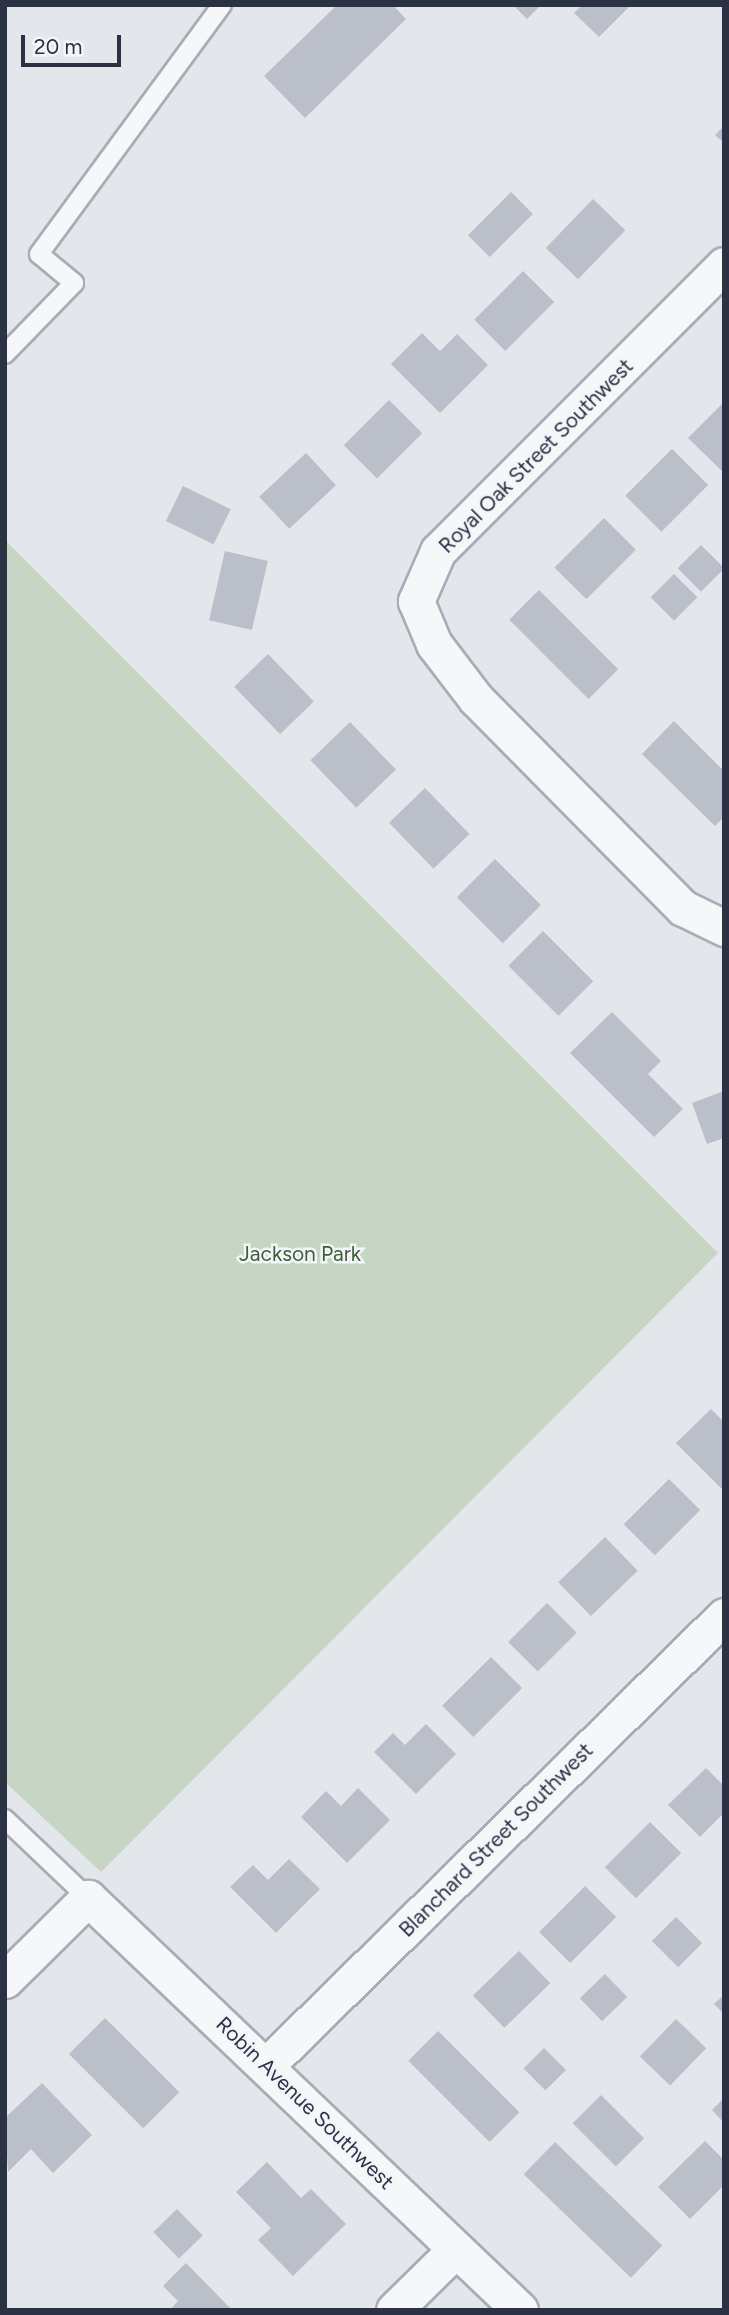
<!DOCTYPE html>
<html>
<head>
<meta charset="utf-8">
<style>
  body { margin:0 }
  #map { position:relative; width:729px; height:2315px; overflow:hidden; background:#e3e6eb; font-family:Figtree,sans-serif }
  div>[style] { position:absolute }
  .green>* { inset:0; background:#c7d6c4 }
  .building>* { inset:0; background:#babfc9; transform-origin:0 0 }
  .roads { filter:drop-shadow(2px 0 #a8acb6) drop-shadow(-2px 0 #a8acb6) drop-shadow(0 2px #a8acb6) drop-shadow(0 -2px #a8acb6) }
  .lane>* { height:18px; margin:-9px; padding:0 9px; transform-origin:9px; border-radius:9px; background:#f6f7f9 }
  .street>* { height:35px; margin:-17.5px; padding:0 17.5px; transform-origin:17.5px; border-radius:17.5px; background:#f6f7f9 }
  span { translate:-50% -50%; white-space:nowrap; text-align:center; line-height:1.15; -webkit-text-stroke:5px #f3f5f9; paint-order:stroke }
  .street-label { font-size:21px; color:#2a3244 }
  .park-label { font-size:21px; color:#3d6137 }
  .frame { position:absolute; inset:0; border:7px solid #2a3244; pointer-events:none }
  .scale { position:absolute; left:21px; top:35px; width:100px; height:32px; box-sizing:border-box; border:4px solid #2a3244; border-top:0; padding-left:9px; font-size:21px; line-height:24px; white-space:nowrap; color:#2a3244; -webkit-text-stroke:5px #f3f5f9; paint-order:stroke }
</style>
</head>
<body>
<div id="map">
  <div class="green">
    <div style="clip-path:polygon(5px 540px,718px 1253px,101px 1872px,5px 1782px)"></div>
  </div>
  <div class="building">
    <div style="clip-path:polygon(337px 5px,393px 5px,406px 19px,305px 118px,264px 76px)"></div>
    <div style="clip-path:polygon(513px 5px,541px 5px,527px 19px)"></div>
    <div style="clip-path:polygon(582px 5px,631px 5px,599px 37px,574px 13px)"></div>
    <div style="clip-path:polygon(724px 126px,724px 143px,715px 135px)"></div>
    <div style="left:511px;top:192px;width:31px;height:61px;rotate:45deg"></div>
    <div style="left:593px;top:199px;width:45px;height:68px;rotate:44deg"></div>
    <div style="left:523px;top:271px;width:44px;height:69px;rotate:45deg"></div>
    <div style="clip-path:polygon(422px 333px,440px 351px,457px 334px,488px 365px,440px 413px,391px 364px)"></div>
    <div style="left:389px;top:400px;width:47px;height:64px;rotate:45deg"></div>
    <div style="clip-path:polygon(724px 402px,724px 473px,688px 438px)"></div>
    <div style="left:672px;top:449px;width:51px;height:66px;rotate:45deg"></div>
    <div style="left:306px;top:453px;width:44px;height:64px;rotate:47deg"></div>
    <div style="left:183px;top:486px;width:53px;height:39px;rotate:26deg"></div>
    <div style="left:604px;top:518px;width:45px;height:70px;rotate:45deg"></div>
    <div style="left:701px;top:545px;width:33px;height:33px;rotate:45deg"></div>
    <div style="left:225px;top:551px;width:44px;height:71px;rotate:13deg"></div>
    <div style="left:674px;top:574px;width:33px;height:33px;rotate:45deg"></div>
    <div style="left:539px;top:590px;width:112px;height:42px;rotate:45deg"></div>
    <div style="left:268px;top:654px;width:66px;height:47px;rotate:46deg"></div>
    <div style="clip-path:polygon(674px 721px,724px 771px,724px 817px,715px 826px,642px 754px)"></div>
    <div style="left:350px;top:722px;width:66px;height:55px;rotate:46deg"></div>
    <div style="left:425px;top:788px;width:64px;height:50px;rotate:46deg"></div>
    <div style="left:495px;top:859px;width:65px;height:54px;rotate:45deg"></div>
    <div style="left:543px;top:931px;width:71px;height:49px;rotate:45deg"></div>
    <div style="clip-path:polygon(612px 1012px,661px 1061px,648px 1074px,683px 1109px,654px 1137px,570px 1053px)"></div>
    <div style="clip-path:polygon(724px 1091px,724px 1138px,707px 1144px,692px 1103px)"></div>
    <div style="clip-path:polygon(711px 1409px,724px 1422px,722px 1489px,676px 1443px)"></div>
    <div style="left:669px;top:1479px;width:44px;height:64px;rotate:45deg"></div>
    <div style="left:605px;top:1537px;width:47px;height:65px;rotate:46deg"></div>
    <div style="left:547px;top:1603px;width:42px;height:55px;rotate:45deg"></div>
    <div style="left:491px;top:1657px;width:44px;height:69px;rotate:45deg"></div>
    <div style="clip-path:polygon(426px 1724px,456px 1754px,416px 1794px,374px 1752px,393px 1733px,405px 1745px)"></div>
    <div style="clip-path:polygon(706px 1768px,724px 1786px,724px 1813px,700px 1837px,668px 1805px)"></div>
    <div style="clip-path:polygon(358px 1788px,390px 1820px,347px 1863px,301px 1817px,326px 1791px,341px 1806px)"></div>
    <div style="left:650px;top:1822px;width:44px;height:64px;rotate:45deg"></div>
    <div style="clip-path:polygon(289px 1859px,320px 1889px,276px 1933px,230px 1887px,253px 1865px,268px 1880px)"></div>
    <div style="left:585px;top:1886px;width:44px;height:65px;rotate:45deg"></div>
    <div style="left:676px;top:1917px;width:37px;height:34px;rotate:45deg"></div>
    <div style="left:519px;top:1951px;width:45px;height:64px;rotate:46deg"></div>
    <div style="left:605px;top:1974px;width:32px;height:35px;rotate:46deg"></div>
    <div style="clip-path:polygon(724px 1995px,724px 2014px,714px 2004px)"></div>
    <div style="left:105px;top:2018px;width:105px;height:51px;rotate:45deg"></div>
    <div style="left:676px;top:2019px;width:42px;height:52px;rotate:44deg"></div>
    <div style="left:438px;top:2031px;width:115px;height:42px;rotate:45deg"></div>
    <div style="left:544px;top:2048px;width:31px;height:29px;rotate:45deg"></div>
    <div style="clip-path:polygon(42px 2083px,92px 2135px,53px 2173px,31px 2149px,8px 2172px,5px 2118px)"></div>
    <div style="left:601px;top:2095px;width:61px;height:40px;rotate:45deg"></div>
    <div style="clip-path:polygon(724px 2098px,724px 2123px,712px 2110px)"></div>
    <div style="clip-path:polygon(705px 2141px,724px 2160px,724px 2185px,690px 2219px,658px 2187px)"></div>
    <div style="left:555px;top:2142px;width:149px;height:45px;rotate:44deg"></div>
    <div style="clip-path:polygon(267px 2162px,301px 2198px,311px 2189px,346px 2224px,293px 2276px,258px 2240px,271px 2228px,236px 2192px)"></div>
    <div style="left:177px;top:2209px;width:37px;height:33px;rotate:46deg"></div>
    <div style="clip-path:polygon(186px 2263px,232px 2310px,170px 2310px,178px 2301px,163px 2286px)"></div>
  </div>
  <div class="roads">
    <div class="lane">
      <div style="left:5px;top:354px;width:99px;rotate:-45.8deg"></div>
      <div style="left:74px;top:283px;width:45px;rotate:-140.4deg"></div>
      <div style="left:39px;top:254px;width:309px;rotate:-53.7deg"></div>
      <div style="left:5px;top:1819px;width:115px;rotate:43.6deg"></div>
    </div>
    <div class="street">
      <div style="left:724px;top:265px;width:404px;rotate:135deg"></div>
      <div style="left:438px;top:551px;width:55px;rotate:113.7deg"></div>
      <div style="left:416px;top:601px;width:47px;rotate:67.3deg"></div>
      <div style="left:434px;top:644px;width:69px;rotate:52.6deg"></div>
      <div style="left:476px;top:699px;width:294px;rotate:45.3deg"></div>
      <div style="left:683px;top:908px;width:46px;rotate:26deg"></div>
      <div style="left:5px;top:1980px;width:117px;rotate:-44.7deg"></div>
      <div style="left:88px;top:1898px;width:597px;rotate:43.64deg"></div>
      <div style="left:268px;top:2064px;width:639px;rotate:-44.49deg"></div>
      <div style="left:394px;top:2310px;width:87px;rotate:-44.5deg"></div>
    </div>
  </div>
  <div class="street-label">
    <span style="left:536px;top:456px;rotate:-45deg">Royal Oak Street Southwest</span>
    <span style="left:496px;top:1840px;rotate:-45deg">Blanchard Street Southwest</span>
    <span style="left:305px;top:2103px;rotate:44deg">Robin Avenue Southwest</span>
  </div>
  <div class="park-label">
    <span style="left:300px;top:1254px">Jackson Park</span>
  </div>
  <div class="frame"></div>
  <div class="scale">20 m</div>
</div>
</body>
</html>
